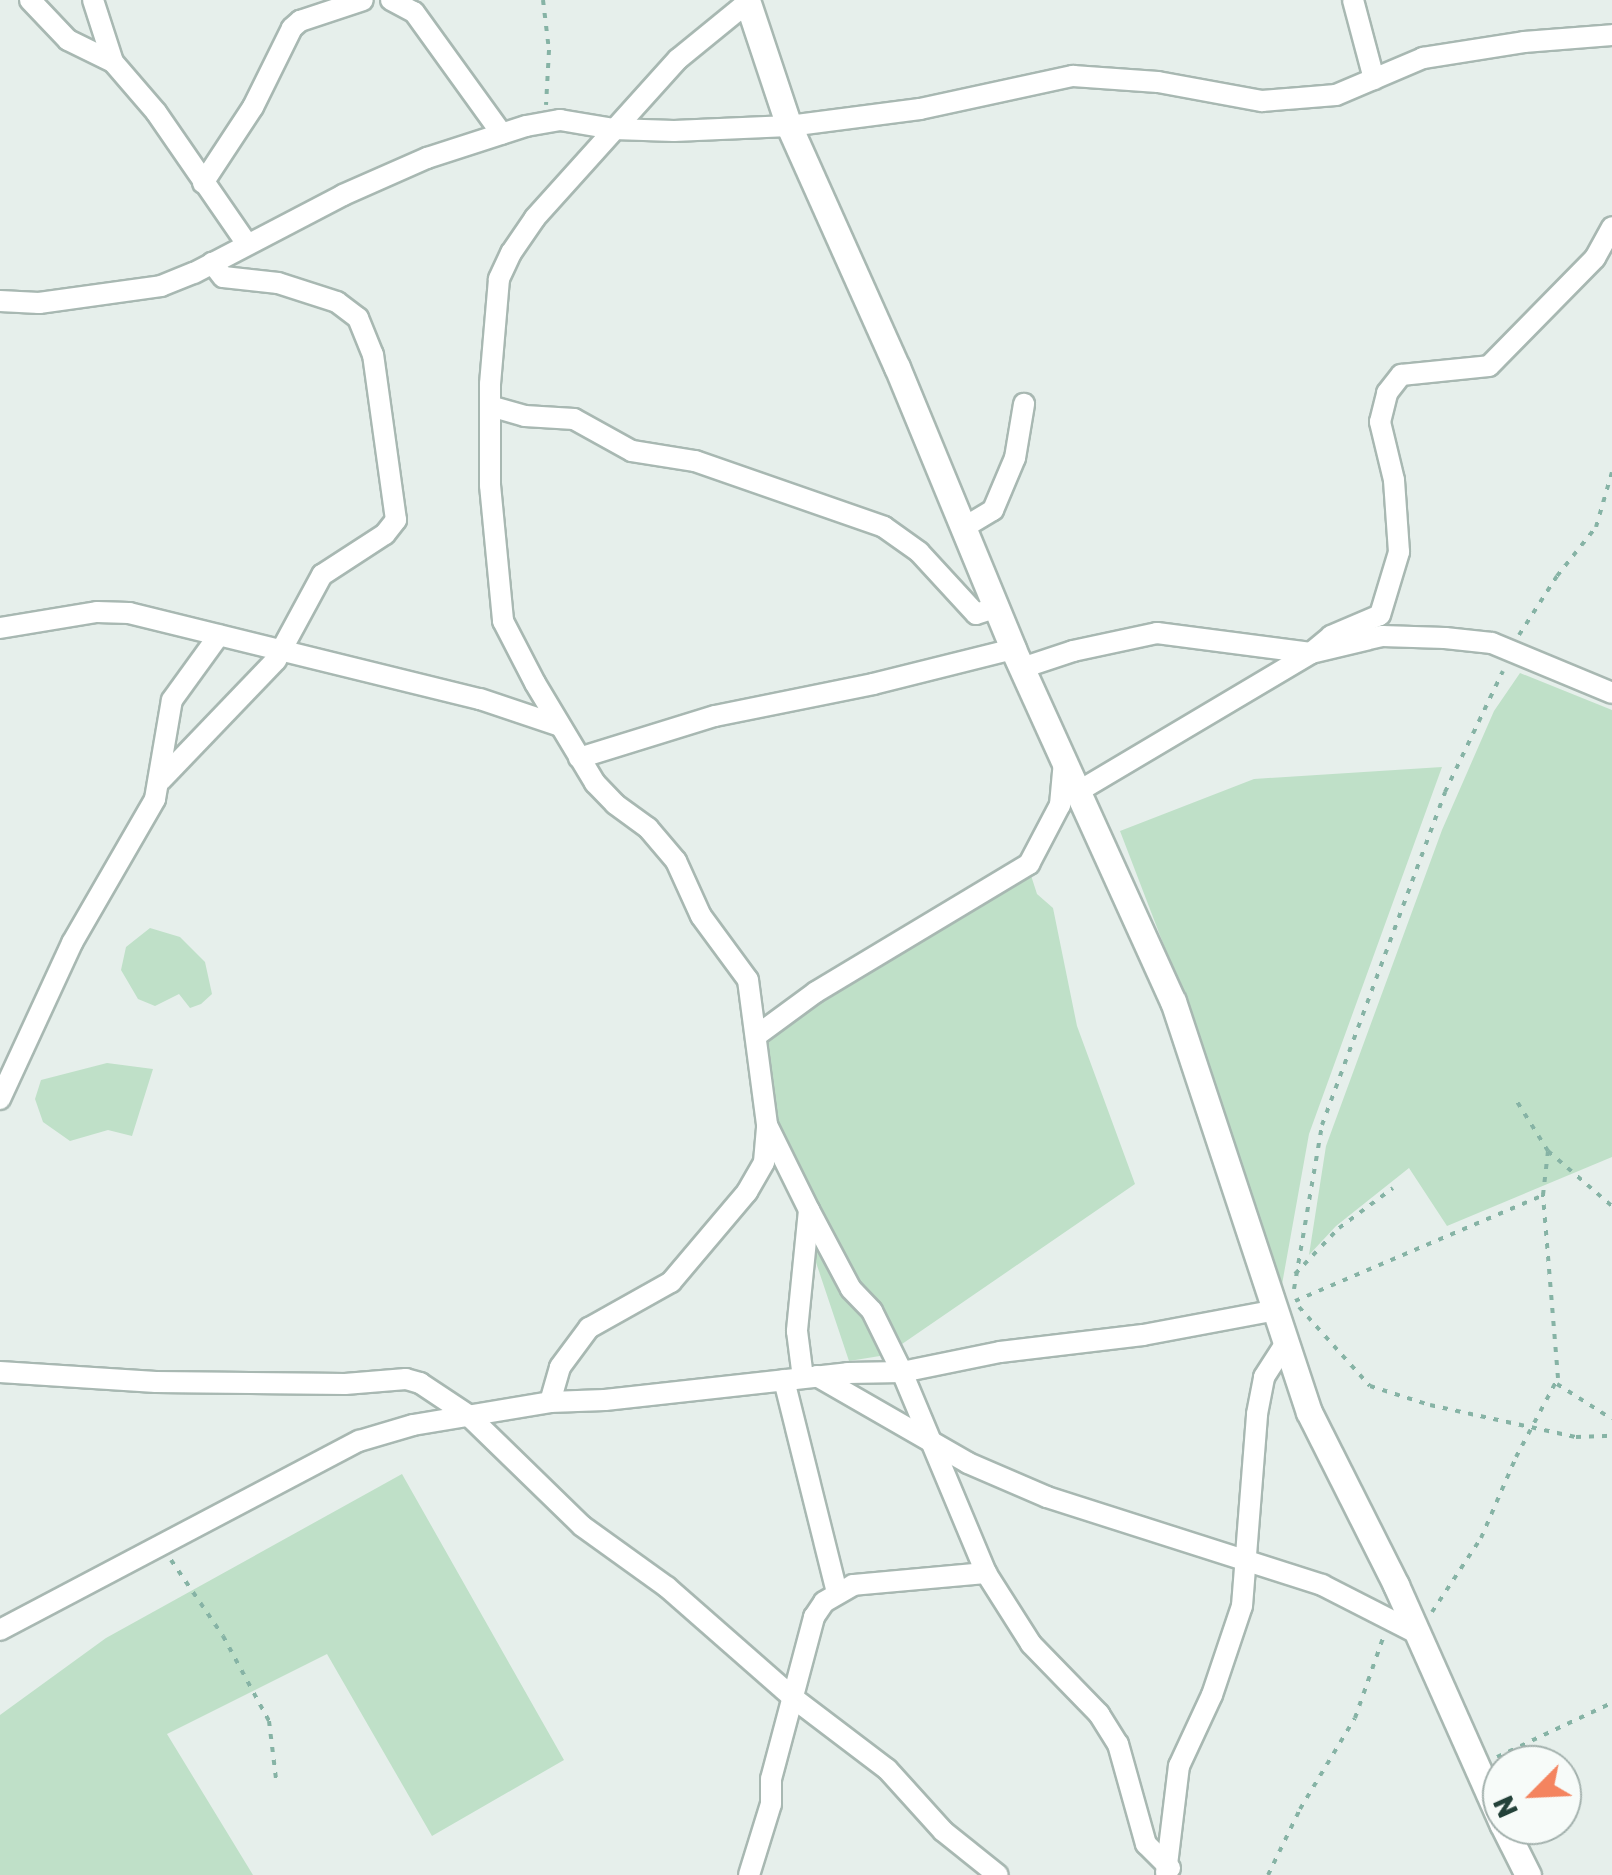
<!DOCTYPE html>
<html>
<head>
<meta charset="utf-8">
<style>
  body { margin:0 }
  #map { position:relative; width:1612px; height:1875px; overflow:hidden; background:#e6efeb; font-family:Rubik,sans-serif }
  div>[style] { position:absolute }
  .green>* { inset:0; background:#bfe0c8 }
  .path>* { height:4px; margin-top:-2px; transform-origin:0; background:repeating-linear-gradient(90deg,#86b3a5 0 5px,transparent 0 13px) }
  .roads { filter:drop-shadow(2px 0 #a8b8b2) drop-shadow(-2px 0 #a8b8b2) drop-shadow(0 2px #a8b8b2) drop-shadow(0 -2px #a8b8b2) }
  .minor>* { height:20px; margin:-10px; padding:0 10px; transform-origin:10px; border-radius:10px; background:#fff }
  .tertiary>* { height:25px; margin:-12.5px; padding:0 12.5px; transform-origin:12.5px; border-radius:12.5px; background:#fff }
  span { translate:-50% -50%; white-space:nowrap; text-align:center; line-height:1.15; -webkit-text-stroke:9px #f7fbf9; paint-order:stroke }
  .north { position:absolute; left:1482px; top:1745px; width:100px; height:100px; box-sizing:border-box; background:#f7fbf9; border:2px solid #a3b1ad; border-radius:50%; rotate:246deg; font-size:28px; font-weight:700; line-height:40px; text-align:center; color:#24423a }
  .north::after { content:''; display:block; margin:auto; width:35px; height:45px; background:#f4845f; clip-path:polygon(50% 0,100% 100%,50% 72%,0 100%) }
</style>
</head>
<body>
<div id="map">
  <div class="green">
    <div style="clip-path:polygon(1520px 673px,1612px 710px,1612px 1157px,1447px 1226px,1409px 1168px,1336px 1226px,1309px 1255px,1326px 1146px,1442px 830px,1494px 711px)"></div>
    <div style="clip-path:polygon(1442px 767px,1309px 1134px,1281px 1290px,1189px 1011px,1120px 831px,1254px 779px)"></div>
    <div style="clip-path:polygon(1026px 860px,1037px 894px,1053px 908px,1077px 1026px,1135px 1184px,886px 1355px,849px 1361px,770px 1125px,759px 1029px)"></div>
    <div style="clip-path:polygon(150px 928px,180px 937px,205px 962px,212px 994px,201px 1004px,190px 1008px,179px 994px,155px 1006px,138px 999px,121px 970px,126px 947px)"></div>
    <div style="clip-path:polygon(107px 1063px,153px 1069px,132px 1136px,108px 1130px,70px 1141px,43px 1122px,35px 1099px,41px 1080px)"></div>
    <div style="clip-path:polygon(402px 1474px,564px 1760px,432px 1836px,327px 1654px,167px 1734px,253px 1875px,0 1875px,0 1715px,106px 1638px)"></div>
  </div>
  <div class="path">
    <div style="left:543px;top:0;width:50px;rotate:83.2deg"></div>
    <div style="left:549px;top:50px;width:55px;rotate:93.1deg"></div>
    <div style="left:1519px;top:635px;width:70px;rotate:-57.2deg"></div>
    <div style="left:1557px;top:576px;width:63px;rotate:-51.5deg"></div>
    <div style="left:1596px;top:527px;width:57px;rotate:-73.8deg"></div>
    <div style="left:1548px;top:1151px;width:84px;rotate:40.7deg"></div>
    <div style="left:1295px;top:1274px;width:64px;rotate:-46.3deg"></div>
    <div style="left:1339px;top:1228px;width:67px;rotate:-36.5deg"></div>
    <div style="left:1294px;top:1289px;width:166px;rotate:-80.3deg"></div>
    <div style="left:1322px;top:1125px;width:355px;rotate:-69.7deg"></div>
    <div style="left:1445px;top:792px;width:134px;rotate:-64.4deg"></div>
    <div style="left:1295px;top:1301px;width:270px;rotate:-23.1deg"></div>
    <div style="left:1299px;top:1307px;width:106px;rotate:48.1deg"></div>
    <div style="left:1370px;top:1386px;width:63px;rotate:17.6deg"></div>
    <div style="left:1430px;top:1405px;width:149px;rotate:12.4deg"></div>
    <div style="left:1576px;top:1437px;width:36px;rotate:-2deg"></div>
    <div style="left:1557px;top:1384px;width:65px;rotate:32.5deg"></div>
    <div style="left:171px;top:1560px;width:92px;rotate:55.6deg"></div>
    <div style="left:223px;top:1636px;width:97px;rotate:61.6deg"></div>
    <div style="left:269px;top:1721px;width:58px;rotate:83.1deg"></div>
    <div style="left:1432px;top:1612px;width:89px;rotate:-56.5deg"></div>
    <div style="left:1481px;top:1538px;width:88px;rotate:-66.6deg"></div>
    <div style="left:1516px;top:1457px;width:89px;rotate:-62deg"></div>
    <div style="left:1558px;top:1378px;width:184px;rotate:-94.7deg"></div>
    <div style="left:1543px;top:1195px;width:44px;rotate:-83.5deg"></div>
    <div style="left:1548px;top:1151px;width:60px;rotate:-122.1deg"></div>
    <div style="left:1497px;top:1757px;width:127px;rotate:-25.2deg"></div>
    <div style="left:1268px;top:1875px;width:73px;rotate:-64.1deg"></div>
    <div style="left:1300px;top:1809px;width:106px;rotate:-58.9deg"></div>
    <div style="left:1355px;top:1718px;width:85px;rotate:-70.7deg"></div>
  </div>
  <div class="roads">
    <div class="minor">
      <div style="left:30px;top:0;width:55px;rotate:46.5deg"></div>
      <div style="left:68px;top:40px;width:50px;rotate:26.1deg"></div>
      <div style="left:93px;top:0;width:65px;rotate:72.1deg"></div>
      <div style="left:113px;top:62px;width:66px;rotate:49.3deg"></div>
      <div style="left:156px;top:112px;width:160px;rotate:55.4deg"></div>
      <div style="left:391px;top:0;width:26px;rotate:28deg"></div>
      <div style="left:414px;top:12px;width:150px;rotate:54.2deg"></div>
      <div style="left:1353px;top:0;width:82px;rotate:75.1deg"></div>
      <div style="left:748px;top:2px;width:90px;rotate:140.8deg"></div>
      <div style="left:678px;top:59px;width:214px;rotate:132deg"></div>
      <div style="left:535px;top:218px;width:42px;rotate:124.4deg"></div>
      <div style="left:511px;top:253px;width:29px;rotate:115deg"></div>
      <div style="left:499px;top:279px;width:105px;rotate:94.9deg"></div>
      <div style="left:490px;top:384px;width:101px;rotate:90deg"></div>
      <div style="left:490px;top:485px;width:137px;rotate:84.5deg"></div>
      <div style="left:503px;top:621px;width:70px;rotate:62.7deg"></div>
      <div style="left:535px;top:683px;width:117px;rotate:59deg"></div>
      <div style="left:595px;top:783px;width:29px;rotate:46deg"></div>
      <div style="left:615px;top:804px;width:41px;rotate:36deg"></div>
      <div style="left:648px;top:828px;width:43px;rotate:49.7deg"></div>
      <div style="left:676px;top:861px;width:60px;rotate:65.6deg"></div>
      <div style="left:701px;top:916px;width:79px;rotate:53.7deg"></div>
      <div style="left:748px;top:980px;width:146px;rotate:82.5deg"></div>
      <div style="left:767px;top:1125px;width:95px;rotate:63.7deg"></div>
      <div style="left:809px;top:1210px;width:122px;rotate:95.7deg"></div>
      <div style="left:797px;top:1331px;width:47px;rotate:82.7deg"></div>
      <div style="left:203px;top:183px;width:91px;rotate:-56.7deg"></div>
      <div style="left:253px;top:107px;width:88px;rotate:-63.7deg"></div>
      <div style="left:292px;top:28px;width:11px;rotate:-41deg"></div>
      <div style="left:300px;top:21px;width:66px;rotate:-18.4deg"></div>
      <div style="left:0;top:301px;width:39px;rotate:3deg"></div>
      <div style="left:39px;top:303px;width:123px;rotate:-7.9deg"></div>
      <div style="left:161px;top:286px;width:35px;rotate:-22deg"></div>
      <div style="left:194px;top:273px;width:168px;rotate:-27.6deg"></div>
      <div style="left:343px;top:195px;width:92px;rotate:-23.8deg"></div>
      <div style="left:427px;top:158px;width:104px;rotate:-17.9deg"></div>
      <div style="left:526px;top:126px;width:35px;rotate:-10deg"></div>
      <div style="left:560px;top:120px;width:55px;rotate:9.5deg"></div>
      <div style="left:614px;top:129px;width:60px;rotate:1.9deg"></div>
      <div style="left:674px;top:131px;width:115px;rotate:-2.5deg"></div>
      <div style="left:789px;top:126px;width:132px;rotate:-7.4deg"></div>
      <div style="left:920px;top:109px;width:157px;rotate:-12.2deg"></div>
      <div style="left:1073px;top:76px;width:85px;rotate:4deg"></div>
      <div style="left:1158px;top:82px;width:106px;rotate:10.4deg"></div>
      <div style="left:1262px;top:101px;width:74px;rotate:-4.6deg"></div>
      <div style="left:1336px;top:95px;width:95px;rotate:-23deg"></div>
      <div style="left:1423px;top:58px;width:102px;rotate:-9deg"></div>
      <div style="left:1524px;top:42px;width:88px;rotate:-4.5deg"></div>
      <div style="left:490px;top:406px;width:36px;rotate:16deg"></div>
      <div style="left:525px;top:416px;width:49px;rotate:3.5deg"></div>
      <div style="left:574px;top:419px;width:66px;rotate:28.9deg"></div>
      <div style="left:632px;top:451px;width:64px;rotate:9deg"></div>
      <div style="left:695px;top:461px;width:200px;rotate:19.2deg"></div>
      <div style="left:884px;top:527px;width:43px;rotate:35.5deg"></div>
      <div style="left:919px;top:552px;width:84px;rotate:47.4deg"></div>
      <div style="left:976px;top:614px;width:22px;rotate:-18deg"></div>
      <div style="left:963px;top:528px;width:35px;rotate:-31deg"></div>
      <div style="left:993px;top:510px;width:56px;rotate:-67.1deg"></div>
      <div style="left:1015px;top:458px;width:55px;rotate:-80.5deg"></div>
      <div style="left:0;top:628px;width:98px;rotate:-9.4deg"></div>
      <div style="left:97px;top:612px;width:32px;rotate:2deg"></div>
      <div style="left:129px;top:613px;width:361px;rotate:13.8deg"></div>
      <div style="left:480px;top:699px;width:84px;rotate:18.6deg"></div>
      <div style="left:1022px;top:668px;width:54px;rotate:-18.4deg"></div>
      <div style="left:1073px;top:651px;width:86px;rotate:-12.1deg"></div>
      <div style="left:1157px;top:633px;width:155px;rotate:7.4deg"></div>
      <div style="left:1311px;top:653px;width:73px;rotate:-13.5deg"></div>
      <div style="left:1382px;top:636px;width:63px;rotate:1.8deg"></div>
      <div style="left:1445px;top:638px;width:47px;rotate:6.1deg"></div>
      <div style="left:1492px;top:643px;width:130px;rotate:22.6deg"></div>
      <div style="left:579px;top:758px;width:142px;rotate:-17.2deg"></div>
      <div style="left:715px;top:716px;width:161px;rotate:-11.4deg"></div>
      <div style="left:873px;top:684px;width:144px;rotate:-14deg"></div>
      <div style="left:161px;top:780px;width:166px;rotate:-46.2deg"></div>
      <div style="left:276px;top:660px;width:97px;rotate:-61.6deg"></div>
      <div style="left:322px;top:575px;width:75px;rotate:-33.1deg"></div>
      <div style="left:385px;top:534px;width:18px;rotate:-52deg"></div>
      <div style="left:396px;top:520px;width:167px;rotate:-97.9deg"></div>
      <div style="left:373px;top:355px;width:40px;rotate:-112deg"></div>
      <div style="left:358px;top:318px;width:26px;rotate:-143deg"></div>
      <div style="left:337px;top:302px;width:62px;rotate:-162.1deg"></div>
      <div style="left:278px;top:283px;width:55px;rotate:-173.8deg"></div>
      <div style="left:223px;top:277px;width:18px;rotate:-128deg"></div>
      <div style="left:1079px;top:791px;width:270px;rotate:-30.7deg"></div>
      <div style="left:1311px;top:653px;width:26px;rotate:-40deg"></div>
      <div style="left:1331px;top:636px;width:53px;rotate:-23.2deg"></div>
      <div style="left:1380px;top:615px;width:66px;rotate:-73.2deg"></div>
      <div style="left:1399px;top:552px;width:72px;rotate:-94deg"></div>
      <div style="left:1394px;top:480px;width:60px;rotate:-103.6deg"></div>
      <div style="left:1380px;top:422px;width:30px;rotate:-76deg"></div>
      <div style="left:1387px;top:393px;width:23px;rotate:-52deg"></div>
      <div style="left:1401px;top:375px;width:88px;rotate:-5.8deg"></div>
      <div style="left:1489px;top:366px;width:151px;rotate:-45.5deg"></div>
      <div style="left:1595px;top:258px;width:35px;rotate:-61deg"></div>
      <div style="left:756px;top:1036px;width:74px;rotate:-36.3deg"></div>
      <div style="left:816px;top:992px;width:249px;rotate:-31deg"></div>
      <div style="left:1029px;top:864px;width:67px;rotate:-62.3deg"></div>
      <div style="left:1060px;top:805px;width:44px;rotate:-84.8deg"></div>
      <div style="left:0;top:1099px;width:172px;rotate:-65.2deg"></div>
      <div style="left:72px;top:943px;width:166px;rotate:-60deg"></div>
      <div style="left:155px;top:799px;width:100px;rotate:-80.3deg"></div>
      <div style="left:172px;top:700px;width:80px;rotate:-54.1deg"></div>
      <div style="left:809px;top:1210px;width:89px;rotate:62deg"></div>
      <div style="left:851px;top:1289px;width:30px;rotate:46deg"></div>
      <div style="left:872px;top:1311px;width:68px;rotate:63.8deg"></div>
      <div style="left:902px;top:1372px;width:218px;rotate:67.3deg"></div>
      <div style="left:986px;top:1573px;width:84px;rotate:57.6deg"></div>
      <div style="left:1031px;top:1644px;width:98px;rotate:45.8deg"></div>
      <div style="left:1099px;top:1714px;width:36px;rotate:58deg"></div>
      <div style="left:1118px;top:1744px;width:104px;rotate:74.4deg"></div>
      <div style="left:1146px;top:1844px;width:34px;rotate:45deg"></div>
      <div style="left:0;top:1372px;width:156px;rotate:3.7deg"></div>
      <div style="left:156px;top:1382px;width:189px;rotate:0.6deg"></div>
      <div style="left:345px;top:1384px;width:61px;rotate:-4.7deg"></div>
      <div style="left:406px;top:1379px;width:15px;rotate:16deg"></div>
      <div style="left:420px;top:1383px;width:58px;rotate:33.7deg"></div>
      <div style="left:468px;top:1415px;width:159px;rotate:44.2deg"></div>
      <div style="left:582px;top:1526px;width:105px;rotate:35.7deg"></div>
      <div style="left:667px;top:1587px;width:167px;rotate:41.3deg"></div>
      <div style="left:792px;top:1697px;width:119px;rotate:37.2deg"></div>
      <div style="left:887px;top:1769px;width:84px;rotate:47.9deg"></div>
      <div style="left:943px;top:1831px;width:70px;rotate:38.7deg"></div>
      <div style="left:817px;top:1376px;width:174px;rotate:29.9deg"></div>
      <div style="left:968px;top:1463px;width:86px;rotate:23.3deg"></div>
      <div style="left:1047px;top:1497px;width:289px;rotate:17.7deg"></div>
      <div style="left:1322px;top:1585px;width:108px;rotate:27deg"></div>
      <div style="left:784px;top:1380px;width:219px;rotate:76deg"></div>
      <div style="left:550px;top:1402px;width:36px;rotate:-74deg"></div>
      <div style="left:560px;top:1367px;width:49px;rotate:-53.4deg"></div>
      <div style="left:589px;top:1328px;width:94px;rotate:-29.3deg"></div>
      <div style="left:671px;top:1282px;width:118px;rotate:-49.8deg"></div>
      <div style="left:747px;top:1192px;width:34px;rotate:-60deg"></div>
      <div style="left:764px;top:1162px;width:35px;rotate:-85deg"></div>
      <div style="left:0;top:1630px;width:406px;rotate:-27.8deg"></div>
      <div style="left:359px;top:1441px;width:56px;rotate:-16.5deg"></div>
      <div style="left:413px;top:1425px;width:139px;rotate:-9.5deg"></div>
      <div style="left:550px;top:1402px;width:55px;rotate:-2.1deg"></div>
      <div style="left:605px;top:1400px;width:244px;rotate:-6.3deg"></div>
      <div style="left:848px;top:1373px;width:54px;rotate:-1.1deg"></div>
      <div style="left:902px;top:1372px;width:100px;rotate:-11.5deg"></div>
      <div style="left:1000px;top:1352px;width:144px;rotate:-6.8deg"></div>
      <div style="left:1143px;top:1335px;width:136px;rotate:-10.6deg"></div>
      <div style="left:1166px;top:1873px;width:108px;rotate:-83.1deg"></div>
      <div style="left:1179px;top:1766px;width:78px;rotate:-65.1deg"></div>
      <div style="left:1212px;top:1695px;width:94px;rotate:-71.4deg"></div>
      <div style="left:1242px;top:1606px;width:193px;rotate:-85.5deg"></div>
      <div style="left:1257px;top:1414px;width:38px;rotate:-79deg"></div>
      <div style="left:1264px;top:1377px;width:43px;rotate:-57.4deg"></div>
      <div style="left:749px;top:1875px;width:74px;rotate:-72.8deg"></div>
      <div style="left:771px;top:1804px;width:25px;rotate:-90deg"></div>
      <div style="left:771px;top:1779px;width:168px;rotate:-75.1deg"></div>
      <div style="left:814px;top:1617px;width:18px;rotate:-56deg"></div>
      <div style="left:824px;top:1602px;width:34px;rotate:-30deg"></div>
      <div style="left:853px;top:1585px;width:134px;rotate:-5.2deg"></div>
    </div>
    <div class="tertiary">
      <div style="left:747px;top:0;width:133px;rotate:71.6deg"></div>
      <div style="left:789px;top:126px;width:264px;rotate:65.9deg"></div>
      <div style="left:897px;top:367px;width:305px;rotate:67.6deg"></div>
      <div style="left:1013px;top:649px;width:387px;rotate:65.6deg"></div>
      <div style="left:1173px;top:1001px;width:433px;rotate:71.7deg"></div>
      <div style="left:1309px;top:1412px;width:194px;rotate:63.3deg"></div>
      <div style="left:1396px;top:1585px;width:261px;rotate:66deg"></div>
      <div style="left:1503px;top:1825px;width:56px;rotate:63.4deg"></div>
    </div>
  </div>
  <div class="north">N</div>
</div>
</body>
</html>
